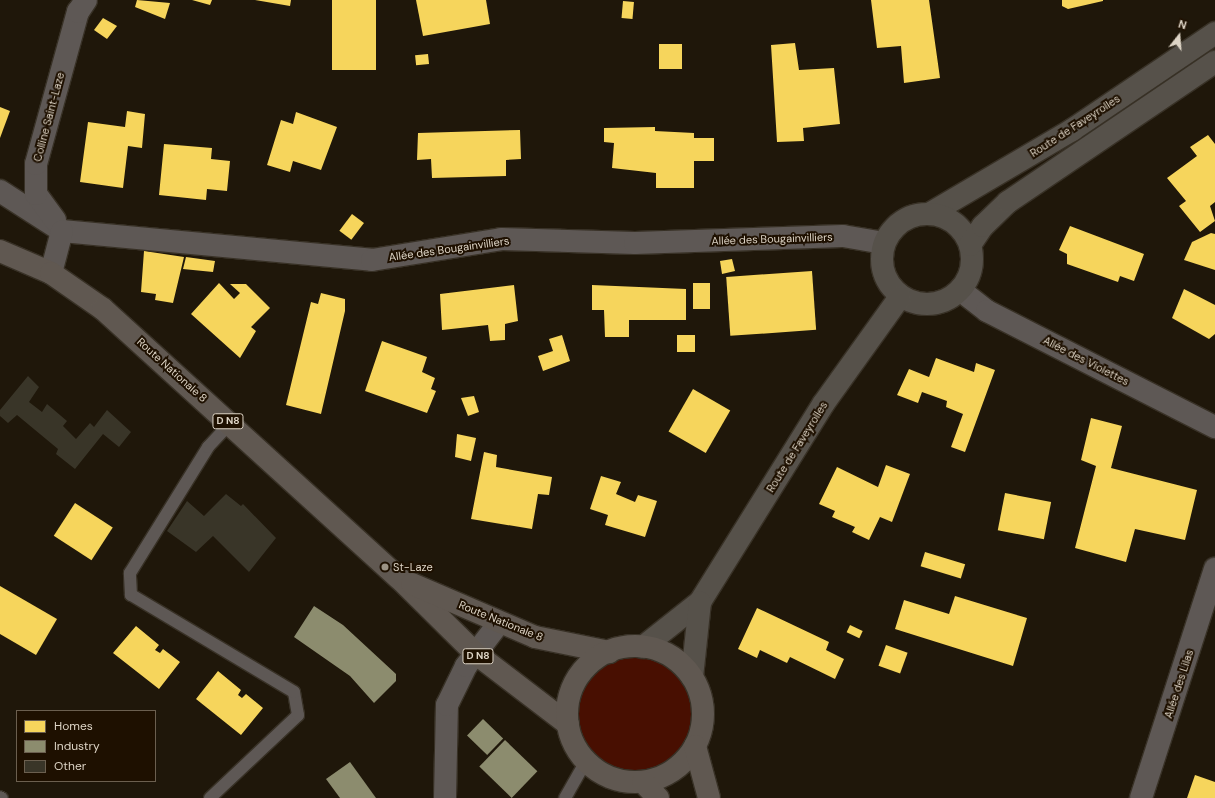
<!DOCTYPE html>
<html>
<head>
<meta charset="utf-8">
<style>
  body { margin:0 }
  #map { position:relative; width:1215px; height:798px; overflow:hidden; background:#1f170a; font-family:"DM Sans",sans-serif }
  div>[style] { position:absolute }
  .green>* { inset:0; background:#480f01 }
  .round { border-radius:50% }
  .homes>* { inset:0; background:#f6d55c; transform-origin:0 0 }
  .industry>* { inset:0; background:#8c8c6e; transform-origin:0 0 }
  .building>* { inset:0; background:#393528 }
  .roads { filter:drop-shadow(1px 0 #383126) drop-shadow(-1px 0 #383126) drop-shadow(0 1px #383126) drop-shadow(0 -1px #383126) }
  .lane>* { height:12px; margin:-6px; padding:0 6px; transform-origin:6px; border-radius:6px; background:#5e5855 }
  .street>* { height:22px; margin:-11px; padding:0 11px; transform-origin:11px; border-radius:11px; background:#5e5855 }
  .secondary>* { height:22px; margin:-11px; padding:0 11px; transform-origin:11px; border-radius:11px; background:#56514a }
  .secondary>.ring { margin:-11px; padding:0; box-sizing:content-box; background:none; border:22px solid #56514a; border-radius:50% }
  .primary>* { height:22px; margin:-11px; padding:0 11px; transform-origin:11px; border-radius:11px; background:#605851 }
  .primary>.ring { margin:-11px; padding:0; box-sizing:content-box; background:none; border:22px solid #605851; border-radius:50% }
  .dots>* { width:11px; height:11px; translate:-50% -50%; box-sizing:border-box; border:2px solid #1e1000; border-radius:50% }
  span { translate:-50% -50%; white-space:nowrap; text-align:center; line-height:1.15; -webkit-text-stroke:4px #1e1000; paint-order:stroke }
  .shield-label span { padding:1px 3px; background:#1e1000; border:1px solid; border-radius:3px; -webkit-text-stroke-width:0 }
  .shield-label { font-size:10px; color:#ded5c6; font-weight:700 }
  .street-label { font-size:11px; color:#ded5c6 }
  .poi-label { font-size:11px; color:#ded5c6 }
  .left { translate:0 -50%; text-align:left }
  .legend { position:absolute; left:16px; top:710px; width:140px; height:72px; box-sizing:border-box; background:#1e1000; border:1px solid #6b5f4f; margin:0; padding:5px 7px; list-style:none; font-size:12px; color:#ded5c6 }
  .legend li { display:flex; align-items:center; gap:8px; height:20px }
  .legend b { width:20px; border:1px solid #6b5f4f }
  .north { position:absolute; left:1159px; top:16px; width:40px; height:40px; -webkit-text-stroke:3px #1e1000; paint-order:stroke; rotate:17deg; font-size:11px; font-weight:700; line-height:16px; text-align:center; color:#ded5c6 }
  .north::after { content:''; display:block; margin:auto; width:14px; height:18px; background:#ded5c6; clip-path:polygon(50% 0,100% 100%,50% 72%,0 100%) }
</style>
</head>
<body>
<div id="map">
  <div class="green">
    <div class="round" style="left:567px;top:646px;width:136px;height:136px"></div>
  </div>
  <div class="homes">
    <div style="clip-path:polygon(137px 0,170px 3px,165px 19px,135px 7px)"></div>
    <div style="clip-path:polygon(192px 0,212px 0,210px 5px)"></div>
    <div style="clip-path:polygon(255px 0,291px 0,290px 6px)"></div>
    <div style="left:332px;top:0;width:44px;height:70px"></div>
    <div style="clip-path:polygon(416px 0,486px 0,490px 24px,423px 36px)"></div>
    <div style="clip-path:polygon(871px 0,929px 0,940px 78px,904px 83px,901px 46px,877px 48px)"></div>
    <div style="clip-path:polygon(1062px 0,1103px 0,1103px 1px,1068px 9px,1062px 6px)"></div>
    <div style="left:623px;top:1px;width:11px;height:17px;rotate:5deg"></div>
    <div style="clip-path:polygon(103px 18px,117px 26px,107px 39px,94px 30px)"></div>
    <div style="clip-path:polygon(795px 43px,799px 70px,834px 68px,840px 124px,803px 128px,804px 141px,777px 142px,771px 45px)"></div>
    <div style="left:659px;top:44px;width:23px;height:25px"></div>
    <div style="left:428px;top:54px;width:10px;height:13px;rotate:84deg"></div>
    <div style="clip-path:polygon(0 107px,10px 111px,0 138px)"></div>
    <div style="clip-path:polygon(127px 111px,145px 114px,142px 148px,128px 146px,123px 188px,80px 182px,88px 122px,125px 127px)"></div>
    <div style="clip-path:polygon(296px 112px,337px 127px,321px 170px,293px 161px,290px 172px,267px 165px,281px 120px,293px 124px)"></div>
    <div style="clip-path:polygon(655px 127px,655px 131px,694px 133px,694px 138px,714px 138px,714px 161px,694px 161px,694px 188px,656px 188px,656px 173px,612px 168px,614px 143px,604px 142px,604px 128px)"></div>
    <div style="clip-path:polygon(520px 130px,521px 159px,506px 160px,506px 176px,432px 178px,431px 159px,417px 160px,418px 133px)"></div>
    <div style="clip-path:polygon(1208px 135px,1215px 144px,1215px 202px,1210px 206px,1215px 221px,1200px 232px,1179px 206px,1186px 201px,1167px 178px,1197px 156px,1190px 147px)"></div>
    <div style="clip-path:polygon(164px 144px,212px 148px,211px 159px,230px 161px,227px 191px,207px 189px,206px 200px,159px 195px)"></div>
    <div style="left:352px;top:214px;width:15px;height:21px;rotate:37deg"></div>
    <div style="clip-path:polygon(1070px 226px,1144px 254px,1134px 281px,1120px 276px,1118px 282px,1067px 264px,1067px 254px,1059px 250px)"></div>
    <div style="clip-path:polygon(1211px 233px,1215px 234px,1215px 270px,1184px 260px,1192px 242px)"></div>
    <div style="clip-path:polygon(144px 251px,184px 257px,173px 303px,155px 300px,156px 294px,141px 292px)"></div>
    <div style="clip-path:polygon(186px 257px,215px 261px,213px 272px,183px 269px)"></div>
    <div style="clip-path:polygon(732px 259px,735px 271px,722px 274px,720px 261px)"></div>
    <div style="left:812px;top:271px;width:59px;height:86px;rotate:86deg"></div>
    <div style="clip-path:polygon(219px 283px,234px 299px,240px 293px,230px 284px,246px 284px,270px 308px,251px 327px,256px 331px,240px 358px,191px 314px)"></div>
    <div style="left:693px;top:283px;width:17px;height:26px"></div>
    <div style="clip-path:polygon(514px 285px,518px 321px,505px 324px,505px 340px,490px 341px,488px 325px,442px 330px,440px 294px)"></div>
    <div style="clip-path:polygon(592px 285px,686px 289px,686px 320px,629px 320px,629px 337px,605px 337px,604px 310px,592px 310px)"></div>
    <div style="clip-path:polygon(1184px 289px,1215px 305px,1215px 334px,1209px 339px,1172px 318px)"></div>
    <div style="clip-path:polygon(321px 293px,345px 299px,345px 311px,321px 414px,286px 405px,311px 302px,318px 304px)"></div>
    <div style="clip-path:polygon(562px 335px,570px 361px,543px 371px,538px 356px,553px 351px,549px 339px)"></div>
    <div style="left:677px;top:335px;width:18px;height:17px"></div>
    <div style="clip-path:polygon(382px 341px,427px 357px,422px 372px,435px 378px,431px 389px,436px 391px,427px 413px,365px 391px)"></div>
    <div style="clip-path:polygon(936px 358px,974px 372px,976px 363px,995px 370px,965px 452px,951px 447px,963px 414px,946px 407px,947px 401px,922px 392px,918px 403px,897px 395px,909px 369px,929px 377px)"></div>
    <div style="left:693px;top:389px;width:43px;height:49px;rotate:30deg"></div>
    <div style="clip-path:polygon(474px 396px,479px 412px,468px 416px,461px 398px)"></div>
    <div style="clip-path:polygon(1091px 418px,1122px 426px,1111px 468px,1197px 490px,1185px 540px,1135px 529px,1126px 562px,1075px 548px,1096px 466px,1081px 460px)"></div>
    <div style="clip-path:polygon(457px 434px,476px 438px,471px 461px,455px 457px)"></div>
    <div style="clip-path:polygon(484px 452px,497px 455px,496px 467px,552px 477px,549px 495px,538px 494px,532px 529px,471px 519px)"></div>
    <div style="clip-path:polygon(886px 465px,910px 474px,892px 522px,880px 517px,869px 540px,852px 532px,855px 527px,832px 517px,835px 511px,819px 504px,837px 467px,878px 487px)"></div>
    <div style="clip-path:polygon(601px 476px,621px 482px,616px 494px,635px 502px,638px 495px,657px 501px,645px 537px,605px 525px,608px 515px,590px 509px)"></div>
    <div style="left:1005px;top:493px;width:47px;height:38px;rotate:11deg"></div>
    <div style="left:75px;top:503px;width:45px;height:39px;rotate:33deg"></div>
    <div style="left:925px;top:552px;width:42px;height:15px;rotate:17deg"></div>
    <div style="clip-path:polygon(0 586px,57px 619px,36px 655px,0 634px)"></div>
    <div style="clip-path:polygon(955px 596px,1027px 618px,1013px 666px,895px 629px,904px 600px,949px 614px)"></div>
    <div style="clip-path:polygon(757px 608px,829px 642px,826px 650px,844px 659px,835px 679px,790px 657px,787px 663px,760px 650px,757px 658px,738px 649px)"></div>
    <div style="left:850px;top:625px;width:14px;height:8px;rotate:25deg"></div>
    <div style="clip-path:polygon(136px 626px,159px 645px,155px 650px,160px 653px,163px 649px,180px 662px,159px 689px,113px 653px)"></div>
    <div style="left:886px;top:645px;width:23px;height:22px;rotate:20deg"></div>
    <div style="clip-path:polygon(218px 671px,241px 690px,238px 695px,242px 698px,246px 694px,263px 708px,241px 735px,196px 699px)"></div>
    <div style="clip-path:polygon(1195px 775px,1215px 782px,1215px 798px,1187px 798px)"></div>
  </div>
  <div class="industry">
    <div style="clip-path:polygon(314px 606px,343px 625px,396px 674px,396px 681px,374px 703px,350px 676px,294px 637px)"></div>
    <div style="left:483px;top:719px;width:28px;height:23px;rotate:44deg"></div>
    <div style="left:505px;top:740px;width:45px;height:37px;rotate:44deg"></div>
    <div style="clip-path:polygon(350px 762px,376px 798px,340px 798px,326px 779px)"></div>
  </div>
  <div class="building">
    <div style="clip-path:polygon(28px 376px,39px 387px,29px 402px,42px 412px,47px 404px,67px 421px,63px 426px,76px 439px,90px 423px,94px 427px,107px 410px,131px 432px,119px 447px,103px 434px,75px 469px,56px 454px,58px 449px,17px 415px,8px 423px,0 416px,0 410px)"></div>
    <div style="clip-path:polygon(226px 494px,241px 506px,243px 504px,276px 538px,249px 572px,213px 536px,196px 552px,167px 531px,187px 501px,204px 516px)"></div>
  </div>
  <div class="roads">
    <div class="lane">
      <div style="left:0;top:797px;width:2px;rotate:27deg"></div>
      <div style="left:210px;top:798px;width:121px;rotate:-43.3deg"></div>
      <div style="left:298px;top:715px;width:23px;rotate:-100deg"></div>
      <div style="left:294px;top:692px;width:190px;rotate:-149.2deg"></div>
      <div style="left:131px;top:595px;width:22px;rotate:-93deg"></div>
      <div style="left:130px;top:573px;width:148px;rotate:-58.2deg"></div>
      <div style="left:208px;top:447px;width:33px;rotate:-47deg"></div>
      <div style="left:565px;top:798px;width:43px;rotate:-60.4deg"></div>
    </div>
    <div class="street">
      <div style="left:0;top:191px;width:74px;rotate:32.8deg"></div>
      <div style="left:62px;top:231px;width:311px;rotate:5.3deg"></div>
      <div style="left:372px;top:260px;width:131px;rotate:-9.2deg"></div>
      <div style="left:501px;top:239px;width:134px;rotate:1.7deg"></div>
      <div style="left:635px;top:243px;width:208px;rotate:-1.9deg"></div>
      <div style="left:843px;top:236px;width:42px;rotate:9.7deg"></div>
      <div style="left:55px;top:220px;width:32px;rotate:-126deg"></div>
      <div style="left:36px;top:194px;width:30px;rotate:-90deg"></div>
      <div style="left:36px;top:164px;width:158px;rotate:-74.6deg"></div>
      <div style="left:78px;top:12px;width:14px;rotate:-56deg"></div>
      <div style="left:51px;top:273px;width:43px;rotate:-75.3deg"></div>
      <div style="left:960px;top:290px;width:34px;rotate:38deg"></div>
      <div style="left:987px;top:311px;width:256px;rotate:27deg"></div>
      <div style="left:445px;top:798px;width:93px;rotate:-88.8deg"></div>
      <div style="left:447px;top:705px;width:43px;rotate:-64deg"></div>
      <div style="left:466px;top:666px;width:54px;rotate:-52.5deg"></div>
      <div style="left:1141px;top:798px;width:241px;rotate:-72.1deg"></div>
    </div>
    <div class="secondary">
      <div style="left:931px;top:213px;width:164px;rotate:-30.5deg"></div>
      <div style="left:1072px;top:130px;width:173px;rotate:-34.1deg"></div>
      <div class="ring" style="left:882px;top:214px;width:68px;height:68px"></div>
      <div style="left:970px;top:245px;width:23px;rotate:-56deg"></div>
      <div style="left:983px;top:226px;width:35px;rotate:-44deg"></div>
      <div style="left:1008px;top:202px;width:250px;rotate:-34.1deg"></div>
      <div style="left:643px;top:647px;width:73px;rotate:-38.3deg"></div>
      <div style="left:700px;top:602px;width:234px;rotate:-58.1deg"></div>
      <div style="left:824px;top:403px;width:130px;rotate:-54.4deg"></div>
      <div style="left:692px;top:677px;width:75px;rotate:-83.9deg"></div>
    </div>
    <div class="primary">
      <div style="left:0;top:251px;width:56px;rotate:23.3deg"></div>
      <div style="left:51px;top:273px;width:63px;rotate:34.7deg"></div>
      <div style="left:103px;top:309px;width:399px;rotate:42.3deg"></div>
      <div style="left:398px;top:577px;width:108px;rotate:44.6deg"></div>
      <div style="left:475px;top:653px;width:117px;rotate:37.4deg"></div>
      <div style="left:412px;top:584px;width:134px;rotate:23.3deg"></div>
      <div style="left:535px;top:637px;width:76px;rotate:11.5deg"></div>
      <div class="ring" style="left:567px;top:646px;width:114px;height:114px"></div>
      <div style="left:695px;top:746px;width:54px;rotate:74.9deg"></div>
      <div style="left:643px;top:782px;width:22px;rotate:47deg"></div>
    </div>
  </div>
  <div class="dots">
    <div style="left:385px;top:567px;background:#9b9284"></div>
  </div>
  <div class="shield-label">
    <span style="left:228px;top:421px">D N8</span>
    <span style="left:478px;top:656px">D N8</span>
  </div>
  <div class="street-label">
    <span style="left:49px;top:117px;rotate:-75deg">Colline Saint-Laze</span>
    <span style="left:1075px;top:126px;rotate:-33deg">Route de Faveyrolles</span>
    <span style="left:772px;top:239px;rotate:-2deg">Allée des Bougainvilliers</span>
    <span style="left:449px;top:249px;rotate:-8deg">Allée des Bougainvilliers</span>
    <span style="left:1086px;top:361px;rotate:27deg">Allée des Violettes</span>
    <span style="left:172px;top:370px;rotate:42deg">Route Nationale 8</span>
    <span style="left:797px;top:447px;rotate:-58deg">Route de Faveyrolles</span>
    <span style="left:501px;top:621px;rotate:22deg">Route Nationale 8</span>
    <span style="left:1179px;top:684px;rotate:-72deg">Allée des Lilas</span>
  </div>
  <div class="poi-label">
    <span class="left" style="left:393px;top:567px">St-Laze</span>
  </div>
  <ul class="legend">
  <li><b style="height:11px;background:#f6d55c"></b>Homes</li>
  <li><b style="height:11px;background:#8c8c6e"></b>Industry</li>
  <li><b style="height:11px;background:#393528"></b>Other</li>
  </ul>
  <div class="north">N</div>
</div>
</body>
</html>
